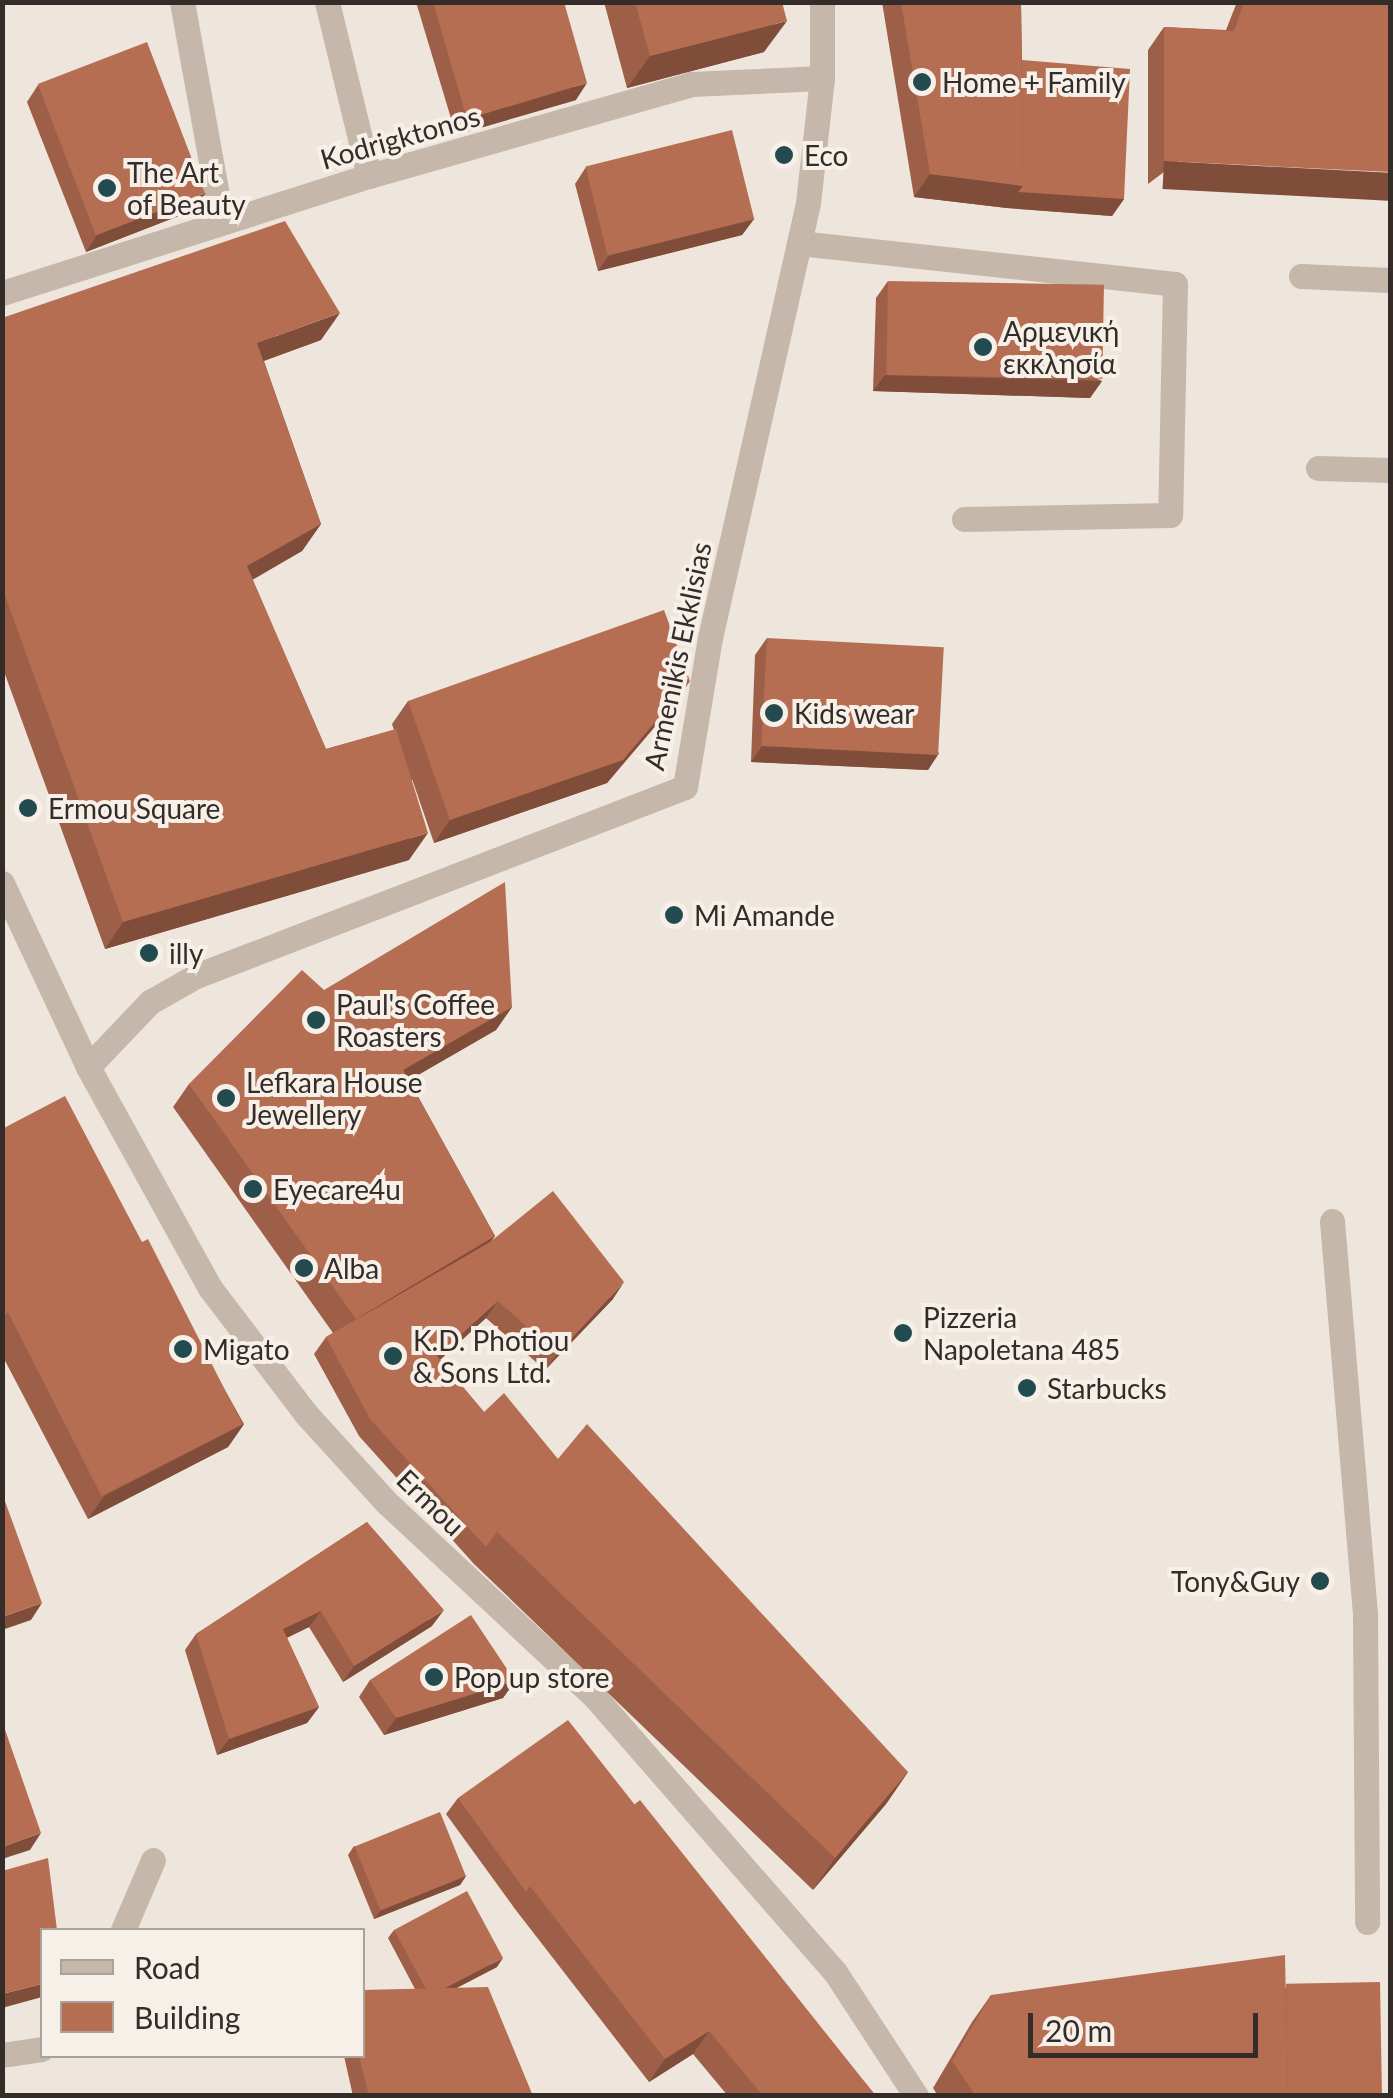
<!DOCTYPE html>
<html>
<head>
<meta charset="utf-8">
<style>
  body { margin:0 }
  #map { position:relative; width:1393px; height:2098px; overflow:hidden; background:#eee6dc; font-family:Lato,sans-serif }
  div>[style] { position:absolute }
  .minor>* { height:25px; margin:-12.5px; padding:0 12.5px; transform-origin:12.5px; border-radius:12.5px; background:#c5b7aa }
  .wall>* { inset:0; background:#9d5f47 }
  .shaded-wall>* { inset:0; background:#7f4d3a; transform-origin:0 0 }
  .building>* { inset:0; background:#b66e53; transform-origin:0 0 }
  .dots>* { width:28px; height:28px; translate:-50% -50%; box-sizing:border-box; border:5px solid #f7f0e8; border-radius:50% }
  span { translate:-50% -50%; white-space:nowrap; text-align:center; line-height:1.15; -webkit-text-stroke:8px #f7f0e8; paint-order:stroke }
  .poi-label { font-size:28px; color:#332c28 }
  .left { translate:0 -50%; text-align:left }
  .right { translate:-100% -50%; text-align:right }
  .street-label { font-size:28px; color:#332c28 }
  .frame { position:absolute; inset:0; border:5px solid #332c28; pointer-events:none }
  .legend { position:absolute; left:40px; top:1928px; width:325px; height:130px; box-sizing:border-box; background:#f7f0e8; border:2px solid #a9a29b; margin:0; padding:12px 18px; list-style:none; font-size:30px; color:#332c28 }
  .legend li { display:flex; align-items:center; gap:20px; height:50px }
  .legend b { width:50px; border:2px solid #a9a29b }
  .scale { position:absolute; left:1028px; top:2013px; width:230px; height:45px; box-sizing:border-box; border:5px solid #332c28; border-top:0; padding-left:12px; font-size:30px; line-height:35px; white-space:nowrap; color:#332c28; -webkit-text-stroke:8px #f7f0e8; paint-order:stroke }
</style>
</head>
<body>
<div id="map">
  <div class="minor">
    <div style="left:182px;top:2px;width:224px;rotate:79.7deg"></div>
    <div style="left:327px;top:2px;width:179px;rotate:76.4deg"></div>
    <div style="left:799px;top:243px;width:378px;rotate:6.2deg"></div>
    <div style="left:1175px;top:284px;width:231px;rotate:91.2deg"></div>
    <div style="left:1170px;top:515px;width:206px;rotate:178.9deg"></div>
    <div style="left:1301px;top:276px;width:89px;rotate:2.6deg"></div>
    <div style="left:2px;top:293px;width:385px;rotate:-17.7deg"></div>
    <div style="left:369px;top:176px;width:335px;rotate:-15.9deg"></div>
    <div style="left:691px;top:84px;width:131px;rotate:-2.6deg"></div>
    <div style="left:1318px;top:468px;width:72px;rotate:1.6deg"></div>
    <div style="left:2px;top:883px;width:203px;rotate:64.9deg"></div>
    <div style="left:88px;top:1067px;width:252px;rotate:61.1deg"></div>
    <div style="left:210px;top:1288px;width:158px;rotate:52.7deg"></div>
    <div style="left:306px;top:1414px;width:119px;rotate:47.7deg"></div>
    <div style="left:386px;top:1502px;width:286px;rotate:43deg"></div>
    <div style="left:595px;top:1697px;width:365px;rotate:48.9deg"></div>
    <div style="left:835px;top:1972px;width:148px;rotate:56.8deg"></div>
    <div style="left:88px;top:1067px;width:90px;rotate:-46.4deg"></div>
    <div style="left:150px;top:1002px;width:53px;rotate:-29.5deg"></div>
    <div style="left:196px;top:976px;width:524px;rotate:-21.13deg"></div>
    <div style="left:685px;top:787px;width:151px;rotate:-80.5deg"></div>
    <div style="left:710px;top:638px;width:446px;rotate:-77.3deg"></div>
    <div style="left:808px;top:203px;width:126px;rotate:-83.6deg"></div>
    <div style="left:822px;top:78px;width:76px;rotate:-90deg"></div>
    <div style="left:1332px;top:1221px;width:396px;rotate:85.2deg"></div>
    <div style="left:1365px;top:1616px;width:306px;rotate:89.6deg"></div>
    <div style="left:123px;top:1930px;width:76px;rotate:-66.8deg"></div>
    <div style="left:2px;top:2055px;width:40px;rotate:-8.5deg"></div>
  </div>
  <div class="wall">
    <div style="clip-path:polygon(416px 2px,564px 2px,576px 100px,456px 135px)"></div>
    <div style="clip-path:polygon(604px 2px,782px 2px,764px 52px,627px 88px)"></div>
    <div style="clip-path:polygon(882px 2px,1021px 2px,1022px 60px,1124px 199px,1112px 216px,1007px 208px,914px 197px)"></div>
    <div style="clip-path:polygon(1237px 2px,1390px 2px,1148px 184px,1148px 50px,1164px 27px,1226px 30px)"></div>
    <div style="clip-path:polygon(38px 85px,194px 210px,86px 252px,27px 102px)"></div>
    <div style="clip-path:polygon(586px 167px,754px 219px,742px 235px,598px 271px,575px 184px)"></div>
    <div style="clip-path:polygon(888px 281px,1102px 381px,1090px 398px,873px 391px,876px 298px)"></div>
    <div style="clip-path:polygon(2px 318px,321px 340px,264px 361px,321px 524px,302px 551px,252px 579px,326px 749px,394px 730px,392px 724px,408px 701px,674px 704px,607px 783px,434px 843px,412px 779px,409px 860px,105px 949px,2px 666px)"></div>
    <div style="clip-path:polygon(767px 638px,939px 753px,928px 770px,751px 762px,755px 655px)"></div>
    <div style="clip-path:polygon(324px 990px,512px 1007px,496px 1030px,409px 1080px,495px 1236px,490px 1242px,613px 1299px,545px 1370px,486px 1318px,440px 1360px,484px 1412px,558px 1459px,908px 1772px,886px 1804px,813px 1890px,474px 1564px,359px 1436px,314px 1354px,326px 1337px,333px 1333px,173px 1107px,189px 1084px)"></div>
    <div style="clip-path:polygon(2px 1129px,142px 1242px,244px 1424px,228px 1447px,88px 1519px,2px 1355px)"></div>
    <div style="clip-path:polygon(367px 1522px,432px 1626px,343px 1682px,309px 1627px,287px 1638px,319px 1707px,307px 1723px,217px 1755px,185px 1650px,196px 1634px)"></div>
    <div style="clip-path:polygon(370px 1680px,515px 1681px,503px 1698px,384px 1735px,359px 1697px)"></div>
    <div style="clip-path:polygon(458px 1798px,635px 1805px,876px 2096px,728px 2096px,693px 2054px,649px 2082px,515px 1909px,446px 1814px)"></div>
    <div style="clip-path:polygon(354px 1846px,466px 1876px,460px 1885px,374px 1919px,348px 1855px)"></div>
    <div style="clip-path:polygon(394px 1930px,497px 1967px,456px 1988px,533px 2096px,353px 2096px,344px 2056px,362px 2056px,415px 1989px,388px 1938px)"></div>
    <div style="clip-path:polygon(1286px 1988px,1381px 2096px,938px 2096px,933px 2088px,972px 2022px,991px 1995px)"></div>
  </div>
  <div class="shaded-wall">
    <div style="clip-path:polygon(787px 21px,764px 52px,627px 88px,650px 56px)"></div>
    <div style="clip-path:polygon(587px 83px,576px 100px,456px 135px,467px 119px)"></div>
    <div style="left:1164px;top:161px;width:226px;height:28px;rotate:3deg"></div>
    <div style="clip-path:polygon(930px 174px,1023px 186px,1124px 199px,1112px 216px,1007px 208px,914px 197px)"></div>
    <div style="clip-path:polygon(206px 193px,194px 210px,86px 252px,97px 235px)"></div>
    <div style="clip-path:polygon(754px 219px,742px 235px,598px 271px,610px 254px)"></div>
    <div style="clip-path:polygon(340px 313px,321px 340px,238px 370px,257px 343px)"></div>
    <div style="clip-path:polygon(885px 375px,1102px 381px,1090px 398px,873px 391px)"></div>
    <div style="clip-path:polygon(321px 524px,302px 551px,228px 594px,247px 566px)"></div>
    <div style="clip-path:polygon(690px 681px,674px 704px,607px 783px,434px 843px,450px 820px)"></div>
    <div style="clip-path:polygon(762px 746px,939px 753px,928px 770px,751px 762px)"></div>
    <div style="clip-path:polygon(428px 833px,409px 860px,105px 949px,123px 922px)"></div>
    <div style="clip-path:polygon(512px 1007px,496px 1030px,387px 1093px,403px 1070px)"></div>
    <div style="clip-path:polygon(495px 1236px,479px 1259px,356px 1319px)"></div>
    <div style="clip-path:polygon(624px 1282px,613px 1299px,545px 1370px,557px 1354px)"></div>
    <div style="clip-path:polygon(498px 1301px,486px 1318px,425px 1373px,437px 1356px)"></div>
    <div style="clip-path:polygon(244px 1424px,228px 1447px,88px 1519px,104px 1496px)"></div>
    <div style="clip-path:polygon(42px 1603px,31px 1620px,2px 1630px,2px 1617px)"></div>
    <div style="clip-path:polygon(444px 1610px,432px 1626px,343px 1682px,354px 1666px)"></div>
    <div style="clip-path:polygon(321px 1611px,309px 1627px,271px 1645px,283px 1629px)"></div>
    <div style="clip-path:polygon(515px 1681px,503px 1698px,384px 1735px,396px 1718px)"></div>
    <div style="clip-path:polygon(319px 1707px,307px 1723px,217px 1755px,229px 1739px)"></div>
    <div style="clip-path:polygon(908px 1772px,886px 1804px,813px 1890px,835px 1858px)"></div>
    <div style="clip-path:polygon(41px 1833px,30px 1850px,2px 1859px,2px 1847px)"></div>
    <div style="clip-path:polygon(466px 1876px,460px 1885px,374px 1919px,381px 1910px)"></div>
    <div style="clip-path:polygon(503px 1958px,497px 1967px,424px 2005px,430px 1996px)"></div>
    <div style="clip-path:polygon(42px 1984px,42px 1997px,2px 2008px,2px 1994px)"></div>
    <div style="clip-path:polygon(709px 2031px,693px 2054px,649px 2082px,665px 2059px)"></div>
  </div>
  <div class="building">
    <div style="clip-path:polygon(433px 2px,564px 2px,587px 83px,467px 119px)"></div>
    <div style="clip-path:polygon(635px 2px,782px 2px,787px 21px,650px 56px)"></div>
    <div style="clip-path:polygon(901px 2px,1021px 2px,1023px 186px,930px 174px)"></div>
    <div style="clip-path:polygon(1244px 2px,1390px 2px,1390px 172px,1164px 161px,1164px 27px,1234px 31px)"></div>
    <div style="left:147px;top:42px;width:162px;height:117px;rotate:69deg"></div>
    <div style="clip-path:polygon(1022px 60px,1130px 69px,1124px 199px,1018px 192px,1023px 186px)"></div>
    <div style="left:732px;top:130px;width:92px;height:151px;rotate:76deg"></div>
    <div style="clip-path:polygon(285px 221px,340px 313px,257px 343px,321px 524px,247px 566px,326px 749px,396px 729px,428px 833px,123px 922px,2px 587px,2px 318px)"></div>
    <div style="left:888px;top:281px;width:216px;height:94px;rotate:1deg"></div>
    <div style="clip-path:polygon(664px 610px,690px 681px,623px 760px,450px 820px,408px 701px)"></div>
    <div style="left:767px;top:638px;width:177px;height:108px;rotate:3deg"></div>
    <div style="clip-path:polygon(505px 882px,512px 1007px,403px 1070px,495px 1236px,356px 1319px,189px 1084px,302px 970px,324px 990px)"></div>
    <div style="clip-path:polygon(65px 1096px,142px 1242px,8px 1312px,3px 1318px,2px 1129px)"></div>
    <div style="clip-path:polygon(553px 1191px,624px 1282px,557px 1354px,498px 1301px,437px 1356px,484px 1412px,504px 1393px,558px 1459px,497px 1532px,486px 1547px,370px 1419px,326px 1337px,490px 1242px)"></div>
    <div style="left:148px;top:1239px;width:208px;height:158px;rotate:63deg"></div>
    <div style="clip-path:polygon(587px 1424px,908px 1772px,835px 1858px,497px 1532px)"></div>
    <div style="clip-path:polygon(2px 1493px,42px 1603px,2px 1617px)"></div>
    <div style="clip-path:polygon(367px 1522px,444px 1610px,354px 1666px,321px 1611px,283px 1629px,319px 1707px,229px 1739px,196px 1634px)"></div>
    <div style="clip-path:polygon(471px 1615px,515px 1681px,396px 1718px,370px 1680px)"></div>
    <div style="clip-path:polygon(568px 1720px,635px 1805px,530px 1886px,526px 1892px,458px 1798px)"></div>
    <div style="clip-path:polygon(2px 1721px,41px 1833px,2px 1847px)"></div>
    <div style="clip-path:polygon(640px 1800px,876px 2096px,763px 2096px,709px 2031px,665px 2059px,530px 1886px)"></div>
    <div style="left:440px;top:1812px;width:69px;height:92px;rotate:68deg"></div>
    <div style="clip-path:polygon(48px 1858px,57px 1930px,42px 1930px,42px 1984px,2px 1994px,2px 1871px)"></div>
    <div style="clip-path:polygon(467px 1891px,503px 1958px,445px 1988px,426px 1989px,394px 1930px)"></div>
    <div style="clip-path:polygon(1285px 1955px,1288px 2096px,976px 2096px,952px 2061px,991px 1995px)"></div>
    <div style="left:1380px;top:1982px;width:114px;height:94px;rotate:89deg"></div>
    <div style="clip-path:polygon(488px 1987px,533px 2096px,369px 2096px,359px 2056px,362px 2056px,362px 1990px)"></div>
  </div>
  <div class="dots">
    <div style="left:922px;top:82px;background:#234b4f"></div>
    <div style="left:784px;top:155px;background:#234b4f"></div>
    <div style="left:107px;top:188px;background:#234b4f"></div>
    <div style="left:983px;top:347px;background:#234b4f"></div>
    <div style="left:774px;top:713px;background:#234b4f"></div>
    <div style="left:28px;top:808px;background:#234b4f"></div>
    <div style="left:674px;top:915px;background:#234b4f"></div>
    <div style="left:149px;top:953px;background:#234b4f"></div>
    <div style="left:316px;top:1020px;background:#234b4f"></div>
    <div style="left:226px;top:1098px;background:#234b4f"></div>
    <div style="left:253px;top:1189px;background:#234b4f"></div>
    <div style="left:304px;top:1268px;background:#234b4f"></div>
    <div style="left:903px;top:1333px;background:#234b4f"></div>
    <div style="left:183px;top:1349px;background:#234b4f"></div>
    <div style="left:393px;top:1356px;background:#234b4f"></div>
    <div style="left:1027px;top:1388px;background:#234b4f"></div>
    <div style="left:1320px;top:1581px;background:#234b4f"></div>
    <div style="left:434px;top:1677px;background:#234b4f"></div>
  </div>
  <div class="poi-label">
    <span class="left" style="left:942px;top:82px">Home + Family</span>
    <span class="left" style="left:804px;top:155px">Eco</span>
    <span class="left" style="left:127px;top:188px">The Art<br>of Beauty</span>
    <span class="left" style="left:1003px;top:347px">Αρμενική<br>εκκλησία</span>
    <span class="left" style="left:794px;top:713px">Kids wear</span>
    <span class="left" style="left:48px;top:808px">Ermou Square</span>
    <span class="left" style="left:694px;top:915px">Mi Amande</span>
    <span class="left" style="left:169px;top:953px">illy</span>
    <span class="left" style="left:336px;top:1020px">Paul's Coffee<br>Roasters</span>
    <span class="left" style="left:246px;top:1098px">Lefkara House<br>Jewellery</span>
    <span class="left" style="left:273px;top:1189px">Eyecare4u</span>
    <span class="left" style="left:324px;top:1268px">Alba</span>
    <span class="left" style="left:923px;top:1333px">Pizzeria<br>Napoletana 485</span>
    <span class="left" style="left:413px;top:1356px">K.D. Photiou<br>&amp; Sons Ltd.</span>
    <span class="left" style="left:203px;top:1349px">Migato</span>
    <span class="left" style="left:1047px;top:1388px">Starbucks</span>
    <span class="right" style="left:1300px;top:1581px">Tony&amp;Guy</span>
    <span class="left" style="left:454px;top:1677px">Pop up store</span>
  </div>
  <div class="street-label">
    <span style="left:400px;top:137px;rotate:-16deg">Kodrigktonos</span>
    <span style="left:677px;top:656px;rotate:-78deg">Armenikis Ekklisias</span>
    <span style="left:431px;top:1502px;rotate:44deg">Ermou</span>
  </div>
  <div class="frame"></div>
  <ul class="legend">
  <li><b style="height:12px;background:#c5b7aa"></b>Road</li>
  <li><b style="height:28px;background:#b66e53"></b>Building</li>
  </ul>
  <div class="scale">20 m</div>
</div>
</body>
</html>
